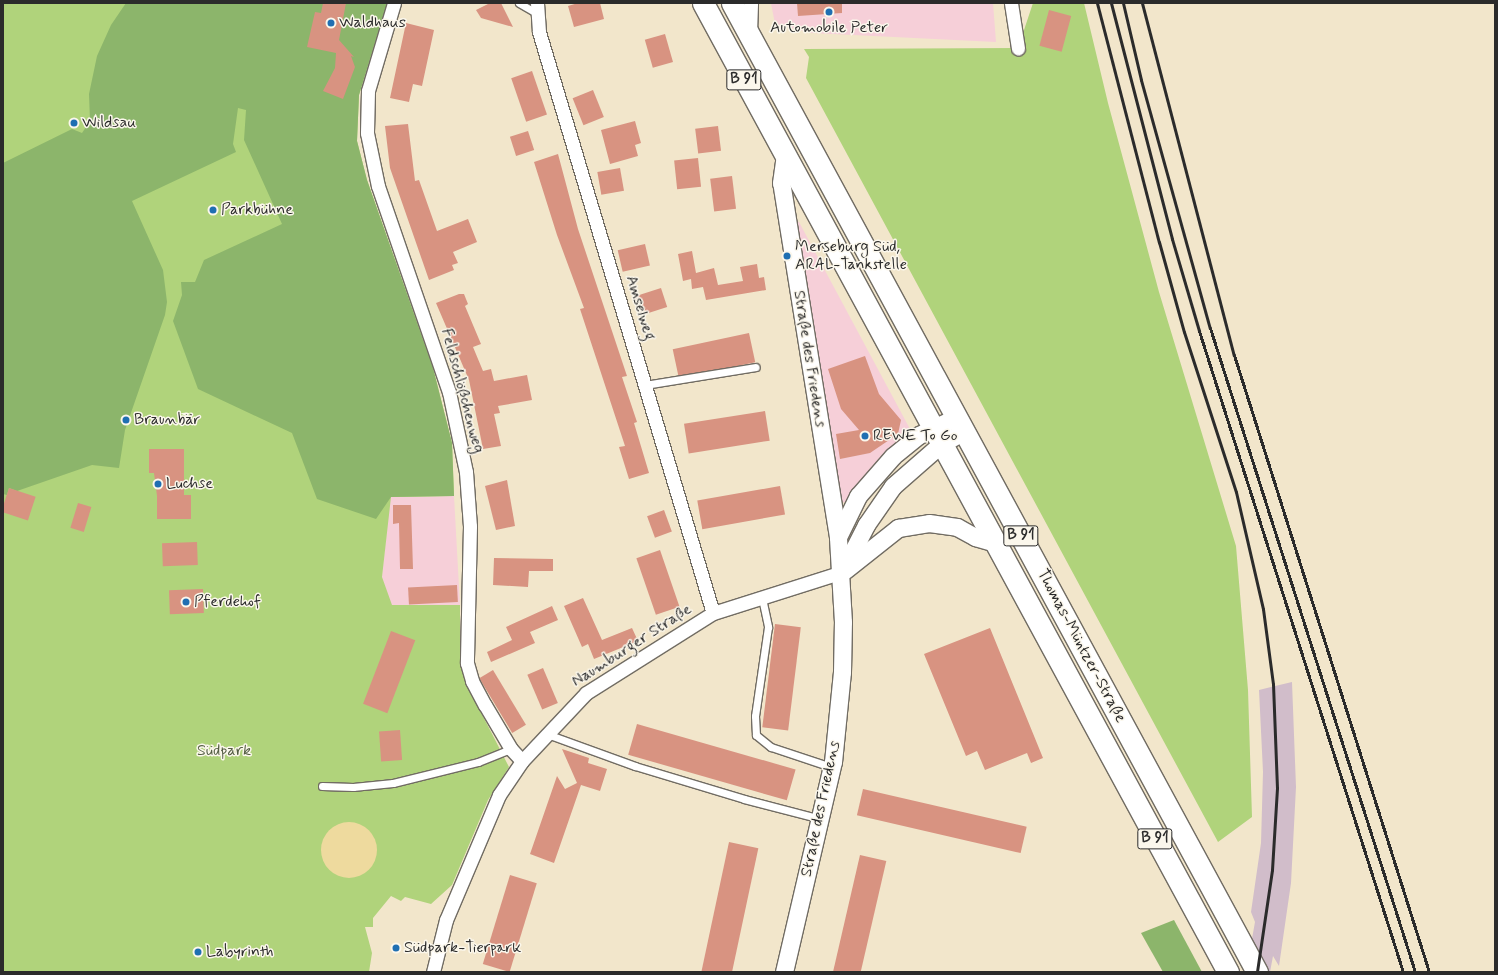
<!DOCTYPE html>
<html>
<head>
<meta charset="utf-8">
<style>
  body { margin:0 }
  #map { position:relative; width:1498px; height:975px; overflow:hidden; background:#f2e6cb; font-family:Mynerve,sans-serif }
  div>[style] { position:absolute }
  .built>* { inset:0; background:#f6cfd8 }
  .industrial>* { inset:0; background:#d1bdca }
  .green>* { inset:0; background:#b0d37b }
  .forest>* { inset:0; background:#8cb56b }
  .sand>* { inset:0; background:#eeda9e }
  .round { border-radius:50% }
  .building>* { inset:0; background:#d89381; transform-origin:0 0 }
  .roads { filter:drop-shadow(1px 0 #716c63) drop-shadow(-1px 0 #716c63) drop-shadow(0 1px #716c63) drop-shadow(0 -1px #716c63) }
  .service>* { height:7px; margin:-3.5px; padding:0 3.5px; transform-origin:3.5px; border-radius:3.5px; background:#fff }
  .minor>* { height:13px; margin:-6.5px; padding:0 6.5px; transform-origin:6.5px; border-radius:6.5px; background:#fff }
  .tertiary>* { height:17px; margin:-8.5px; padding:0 8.5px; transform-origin:8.5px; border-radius:8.5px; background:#fff }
  .primary>* { height:21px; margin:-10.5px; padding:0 10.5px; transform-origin:10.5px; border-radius:10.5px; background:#fff }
  .rail>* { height:3px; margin:-1.5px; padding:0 1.5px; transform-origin:1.5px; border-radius:1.5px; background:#2b2b2b }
  .dots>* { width:11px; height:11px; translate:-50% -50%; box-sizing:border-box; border:2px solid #fbf7ec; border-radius:50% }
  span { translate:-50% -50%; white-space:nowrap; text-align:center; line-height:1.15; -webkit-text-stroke:3px #fbf7ec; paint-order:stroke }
  .shield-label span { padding:1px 3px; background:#fbf7ec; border:1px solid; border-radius:3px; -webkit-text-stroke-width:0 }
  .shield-label { font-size:15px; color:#2b2b2b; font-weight:700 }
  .poi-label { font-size:16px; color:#2b2b2b }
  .left { translate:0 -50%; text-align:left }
  .street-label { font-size:16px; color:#2b2b2b }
  .park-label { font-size:16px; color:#535d43 }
  .frame { position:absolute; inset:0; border:4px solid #2b2b2b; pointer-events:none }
</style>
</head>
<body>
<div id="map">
  <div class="built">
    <div style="clip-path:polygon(771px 3px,993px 3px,996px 42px,812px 33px,775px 24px)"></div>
    <div style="clip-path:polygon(793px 221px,799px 222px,910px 429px,884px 453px,848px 501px,841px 503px)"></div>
    <div style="clip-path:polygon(454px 496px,460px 605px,391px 605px,382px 577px,390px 497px)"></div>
  </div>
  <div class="industrial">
    <div style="clip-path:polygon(1292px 682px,1296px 787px,1291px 883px,1279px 966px,1273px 956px,1270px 972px,1246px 972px,1255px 922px,1251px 912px,1261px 843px,1263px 772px,1259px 690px)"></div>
  </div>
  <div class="green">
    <div style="clip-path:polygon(3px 3px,387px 3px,359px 95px,357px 141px,367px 180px,433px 368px,452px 443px,454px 496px,391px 497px,382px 577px,392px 605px,460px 605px,460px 659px,466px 683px,509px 767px,488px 800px,452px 885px,431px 904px,405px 897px,401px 901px,391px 896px,373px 918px,373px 927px,365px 927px,372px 953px,369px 972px,3px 972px)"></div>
    <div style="clip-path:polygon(1033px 3px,1084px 3px,1108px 103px,1159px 292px,1236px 546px,1248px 690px,1252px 817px,1218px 842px,806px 78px,809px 57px,804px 49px,1018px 48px)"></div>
  </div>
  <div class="forest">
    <div style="clip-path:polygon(126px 3px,387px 3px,359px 95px,357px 141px,367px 180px,433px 368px,452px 443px,454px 496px,391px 497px,376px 519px,317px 499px,292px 433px,198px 389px,173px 321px,182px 295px,181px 282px,195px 282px,204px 260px,282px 224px,244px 140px,246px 110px,238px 108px,233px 144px,236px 152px,132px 201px,163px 270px,167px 302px,165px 315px,125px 430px,119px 468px,92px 465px,17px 491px,9px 488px,7px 495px,3px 494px,3px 163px,72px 129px,82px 133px,90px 121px,89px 94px,97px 56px,111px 25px)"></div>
    <div style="clip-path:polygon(1174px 920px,1202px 972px,1163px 972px,1141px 933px)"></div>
  </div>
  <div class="sand">
    <div class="round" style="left:321px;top:822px;width:56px;height:56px"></div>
  </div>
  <div class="building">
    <div style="clip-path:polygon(323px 3px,346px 3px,339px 40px,354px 57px,351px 56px,355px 67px,343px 99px,323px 91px,335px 68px,336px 53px,307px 47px,315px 12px,321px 13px)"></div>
    <div style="clip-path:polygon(490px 3px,501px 3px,513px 27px,481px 18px,476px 10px)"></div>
    <div style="clip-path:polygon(578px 3px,600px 3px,604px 19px,574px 27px,568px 6px)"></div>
    <div style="clip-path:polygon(797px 3px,842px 3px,842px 13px,798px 16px)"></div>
    <div style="left:1049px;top:10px;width:23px;height:37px;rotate:15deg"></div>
    <div style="clip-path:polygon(406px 23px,434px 30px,422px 86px,413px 84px,409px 102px,390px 98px)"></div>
    <div style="left:665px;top:34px;width:29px;height:21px;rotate:74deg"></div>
    <div style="left:532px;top:71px;width:46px;height:22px;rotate:71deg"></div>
    <div style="left:593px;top:90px;width:29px;height:22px;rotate:68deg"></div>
    <div style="clip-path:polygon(635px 121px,641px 143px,635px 145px,638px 156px,610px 164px,601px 130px)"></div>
    <div style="clip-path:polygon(408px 124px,415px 181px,419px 180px,437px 231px,468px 219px,477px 242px,453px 252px,458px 263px,452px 265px,454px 270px,429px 280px,390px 168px,385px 126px)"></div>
    <div style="left:718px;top:126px;width:25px;height:23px;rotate:83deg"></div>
    <div style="left:528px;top:131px;width:20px;height:19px;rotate:72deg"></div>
    <div style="clip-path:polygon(558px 154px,578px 229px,627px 376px,622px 377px,637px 422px,634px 423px,649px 473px,629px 479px,619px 447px,625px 446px,580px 309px,584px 308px,557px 235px,534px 162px)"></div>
    <div style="left:698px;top:158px;width:29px;height:24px;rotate:84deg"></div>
    <div style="left:620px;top:168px;width:23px;height:23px;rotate:80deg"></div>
    <div style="left:732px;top:176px;width:33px;height:22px;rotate:83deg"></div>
    <div style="left:645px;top:244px;width:22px;height:28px;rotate:77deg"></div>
    <div style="clip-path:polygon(692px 251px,696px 273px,714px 268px,718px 285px,743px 281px,740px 267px,757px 264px,759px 278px,764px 277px,766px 290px,706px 300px,703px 287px,692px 289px,691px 279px,683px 281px,678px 254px)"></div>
    <div style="left:661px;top:288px;width:20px;height:27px;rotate:72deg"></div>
    <div style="clip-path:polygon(459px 294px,464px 294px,468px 304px,465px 306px,481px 344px,473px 347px,483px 371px,491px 369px,494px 381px,527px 375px,532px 400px,498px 406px,500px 413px,494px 414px,501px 446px,483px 449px,469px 380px,436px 303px)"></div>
    <div style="left:749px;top:333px;width:30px;height:78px;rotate:78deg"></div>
    <div style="clip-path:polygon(865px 356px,879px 394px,901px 420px,898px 434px,870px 453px,840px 459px,836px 434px,859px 430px,841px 409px,828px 369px)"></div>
    <div style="left:765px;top:411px;width:30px;height:82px;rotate:81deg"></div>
    <div style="clip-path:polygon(149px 449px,184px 449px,184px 495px,191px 495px,191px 519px,157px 519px,157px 496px,154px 473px,149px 473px)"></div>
    <div style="clip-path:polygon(507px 480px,515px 526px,496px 530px,485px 486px)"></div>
    <div style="left:780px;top:486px;width:29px;height:84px;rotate:80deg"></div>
    <div style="left:9px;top:488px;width:28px;height:25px;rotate:18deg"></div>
    <div style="left:78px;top:503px;width:14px;height:26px;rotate:17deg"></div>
    <div style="clip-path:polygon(393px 505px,411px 505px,413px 569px,400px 569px,399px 523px,393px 524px)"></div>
    <div style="left:664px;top:510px;width:23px;height:18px;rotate:70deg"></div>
    <div style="left:197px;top:542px;width:23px;height:35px;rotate:88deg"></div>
    <div style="left:660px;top:550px;width:60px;height:25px;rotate:71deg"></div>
    <div style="clip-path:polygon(494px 558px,553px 559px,553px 571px,529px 571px,528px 587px,493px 585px)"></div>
    <div style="left:457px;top:585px;width:17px;height:49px;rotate:87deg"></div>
    <div style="left:203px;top:589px;width:24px;height:34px;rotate:88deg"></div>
    <div style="clip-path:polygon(583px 598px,602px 640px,632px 628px,638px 641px,594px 659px,588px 644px,582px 647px,564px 606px)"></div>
    <div style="clip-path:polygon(552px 606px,558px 620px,530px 632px,535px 643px,491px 662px,487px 652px,512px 640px,506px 627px)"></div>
    <div style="left:775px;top:624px;width:26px;height:104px;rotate:7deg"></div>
    <div style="clip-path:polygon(990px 628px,1043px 758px,1031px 763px,1027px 753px,985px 770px,977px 751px,966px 756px,924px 654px)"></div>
    <div style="left:391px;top:631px;width:26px;height:78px;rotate:21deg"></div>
    <div style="left:543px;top:668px;width:38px;height:17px;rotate:67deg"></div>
    <div style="left:493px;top:670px;width:64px;height:16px;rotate:59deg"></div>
    <div style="left:637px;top:724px;width:165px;height:32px;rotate:16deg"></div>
    <div style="left:400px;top:730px;width:30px;height:21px;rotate:86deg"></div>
    <div style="clip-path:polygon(562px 749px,589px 758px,588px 763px,607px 769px,600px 791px,581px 785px,554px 863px,530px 854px,557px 776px,565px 789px,577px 783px)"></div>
    <div style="left:863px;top:789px;width:168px;height:27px;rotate:13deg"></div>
    <div style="left:729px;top:842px;width:30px;height:133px;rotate:12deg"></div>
    <div style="left:860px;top:855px;width:27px;height:120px;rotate:13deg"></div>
    <div style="left:510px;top:875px;width:28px;height:93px;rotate:17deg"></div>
  </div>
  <div class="roads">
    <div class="service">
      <div style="left:519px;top:3px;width:20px;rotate:30deg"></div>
      <div style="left:645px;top:385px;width:112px;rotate:-9.2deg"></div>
      <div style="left:762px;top:598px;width:30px;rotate:78deg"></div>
      <div style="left:768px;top:627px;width:90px;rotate:98.3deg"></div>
      <div style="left:755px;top:716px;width:19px;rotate:87deg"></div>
      <div style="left:756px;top:735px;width:19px;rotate:39deg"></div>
      <div style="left:771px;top:747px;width:63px;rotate:18.4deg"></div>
      <div style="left:547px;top:734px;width:94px;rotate:20deg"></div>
      <div style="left:635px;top:766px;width:114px;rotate:16.8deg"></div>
      <div style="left:744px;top:799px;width:80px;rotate:14.6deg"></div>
      <div style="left:322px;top:786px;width:31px;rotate:2deg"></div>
      <div style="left:353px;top:787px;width:40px;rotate:-5.7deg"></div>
      <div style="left:393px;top:783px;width:88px;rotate:-13.9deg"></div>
      <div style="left:478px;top:762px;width:35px;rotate:-22deg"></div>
    </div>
    <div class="minor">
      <div style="left:394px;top:3px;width:92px;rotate:106.5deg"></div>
      <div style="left:368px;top:91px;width:42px;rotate:91.4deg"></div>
      <div style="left:367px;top:133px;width:54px;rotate:78.3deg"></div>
      <div style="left:378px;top:186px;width:218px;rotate:71deg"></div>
      <div style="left:449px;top:392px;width:82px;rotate:78deg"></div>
      <div style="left:466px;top:472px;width:54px;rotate:85.8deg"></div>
      <div style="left:470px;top:526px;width:137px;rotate:91.3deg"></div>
      <div style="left:467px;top:663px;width:19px;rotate:74deg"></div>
      <div style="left:472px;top:681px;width:27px;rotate:62deg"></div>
      <div style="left:485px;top:705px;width:51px;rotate:59.4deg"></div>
      <div style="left:511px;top:749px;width:16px;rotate:47deg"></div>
      <div style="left:537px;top:3px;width:29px;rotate:86deg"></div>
      <div style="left:539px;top:32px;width:606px;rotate:73.33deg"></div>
      <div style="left:1011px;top:3px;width:46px;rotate:81.2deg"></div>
      <div style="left:750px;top:33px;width:30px;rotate:-88deg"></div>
      <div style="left:433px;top:972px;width:54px;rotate:-76deg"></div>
      <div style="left:446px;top:920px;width:136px;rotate:-67deg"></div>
      <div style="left:499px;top:795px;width:41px;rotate:-55.9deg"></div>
      <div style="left:522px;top:761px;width:93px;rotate:-46.7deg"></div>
      <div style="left:586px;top:693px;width:150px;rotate:-32.2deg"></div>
      <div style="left:713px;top:613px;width:135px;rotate:-17.6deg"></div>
    </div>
    <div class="tertiary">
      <div style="left:838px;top:537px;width:46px;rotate:-64deg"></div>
      <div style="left:858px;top:496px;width:53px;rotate:-48.8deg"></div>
      <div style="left:893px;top:456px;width:33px;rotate:-39deg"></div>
      <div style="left:919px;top:435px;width:42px;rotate:-25.3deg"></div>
      <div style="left:845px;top:570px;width:68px;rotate:-38.4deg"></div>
      <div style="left:898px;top:528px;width:31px;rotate:-9deg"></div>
      <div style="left:929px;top:523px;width:28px;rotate:8deg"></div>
      <div style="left:957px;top:527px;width:21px;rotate:29deg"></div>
      <div style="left:975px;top:537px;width:19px;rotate:16deg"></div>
      <div style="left:842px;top:572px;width:53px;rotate:-62.9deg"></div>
      <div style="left:866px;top:525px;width:47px;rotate:-55.3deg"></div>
      <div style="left:893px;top:486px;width:64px;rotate:-41.2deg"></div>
      <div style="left:941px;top:444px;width:26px;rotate:-29deg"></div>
      <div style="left:784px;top:972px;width:216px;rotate:-76.9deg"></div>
      <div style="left:833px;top:762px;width:90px;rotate:-84.3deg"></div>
      <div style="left:842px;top:672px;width:50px;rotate:-88.9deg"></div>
      <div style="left:843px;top:622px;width:85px;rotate:-93.4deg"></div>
      <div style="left:838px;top:537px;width:359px;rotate:-99.1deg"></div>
      <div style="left:781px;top:183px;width:27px;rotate:-82deg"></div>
    </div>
    <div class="primary">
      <div style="left:703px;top:3px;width:1102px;rotate:61.55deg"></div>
      <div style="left:732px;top:3px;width:1102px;rotate:61.55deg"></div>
    </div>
  </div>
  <div class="rail">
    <div style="left:1097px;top:3px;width:247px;rotate:75.5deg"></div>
    <div style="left:1159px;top:242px;width:93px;rotate:74.5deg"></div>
    <div style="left:1184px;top:332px;width:168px;rotate:72deg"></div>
    <div style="left:1236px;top:492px;width:120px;rotate:77deg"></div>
    <div style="left:1263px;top:609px;width:76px;rotate:82.4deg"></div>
    <div style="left:1273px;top:684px;width:104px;rotate:87.8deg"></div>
    <div style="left:1277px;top:788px;width:82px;rotate:93.5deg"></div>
    <div style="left:1272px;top:870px;width:103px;rotate:98.4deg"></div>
    <div style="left:1111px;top:3px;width:244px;rotate:75.5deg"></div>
    <div style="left:1172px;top:239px;width:96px;rotate:73.6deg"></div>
    <div style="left:1199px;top:331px;width:673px;rotate:72.35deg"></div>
    <div style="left:1123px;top:3px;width:79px;rotate:76.8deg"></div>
    <div style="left:1141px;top:80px;width:257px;rotate:74.5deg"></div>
    <div style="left:1210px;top:328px;width:676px;rotate:72.34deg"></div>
    <div style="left:1142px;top:3px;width:364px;rotate:75.4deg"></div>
    <div style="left:1234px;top:355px;width:647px;rotate:72.46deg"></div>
  </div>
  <div class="dots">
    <div style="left:829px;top:12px;background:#1f6fb2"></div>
    <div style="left:331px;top:23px;background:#1f6fb2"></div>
    <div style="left:74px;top:123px;background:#1f6fb2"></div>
    <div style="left:213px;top:210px;background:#1f6fb2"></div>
    <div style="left:787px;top:256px;background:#1f6fb2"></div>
    <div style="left:126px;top:420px;background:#1f6fb2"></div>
    <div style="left:865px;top:436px;background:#1f6fb2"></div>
    <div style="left:158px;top:484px;background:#1f6fb2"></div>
    <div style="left:186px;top:602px;background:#1f6fb2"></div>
    <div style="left:396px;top:948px;background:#1f6fb2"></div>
    <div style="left:198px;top:952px;background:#1f6fb2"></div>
  </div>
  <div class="shield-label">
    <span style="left:744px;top:80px">B 91</span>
    <span style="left:1021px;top:536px">B 91</span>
    <span style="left:1155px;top:839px">B 91</span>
  </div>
  <div class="poi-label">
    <span class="left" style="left:339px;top:23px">Waldhaus</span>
    <span style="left:829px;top:28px">Automobile Peter</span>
    <span class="left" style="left:82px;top:123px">Wildsau</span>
    <span class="left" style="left:221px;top:210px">Parkbühne</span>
    <span class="left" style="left:795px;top:256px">Merseburg Süd,<br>ARAL-Tankstelle</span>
    <span class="left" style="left:134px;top:420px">Braunbär</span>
    <span class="left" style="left:873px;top:436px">REWE To Go</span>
    <span class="left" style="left:166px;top:484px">Luchse</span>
    <span class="left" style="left:194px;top:602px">Pferdehof</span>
    <span class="left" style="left:404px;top:948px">Südpark-Tierpark</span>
    <span class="left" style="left:206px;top:952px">Labyrinth</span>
  </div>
  <div class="street-label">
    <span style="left:640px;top:308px;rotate:73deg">Amselweg</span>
    <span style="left:809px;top:359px;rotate:81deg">Straße des Friedens</span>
    <span style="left:462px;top:391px;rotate:75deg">Feldschlößchenweg</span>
    <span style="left:632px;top:646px;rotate:-33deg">Naumburger Straße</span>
    <span style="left:1081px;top:646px;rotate:62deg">Thomas-Müntzer-Straße</span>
    <span style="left:821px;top:809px;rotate:-78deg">Straße des Friedens</span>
  </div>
  <div class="park-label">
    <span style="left:224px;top:751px">Südpark</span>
  </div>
  <div class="frame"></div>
</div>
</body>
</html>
